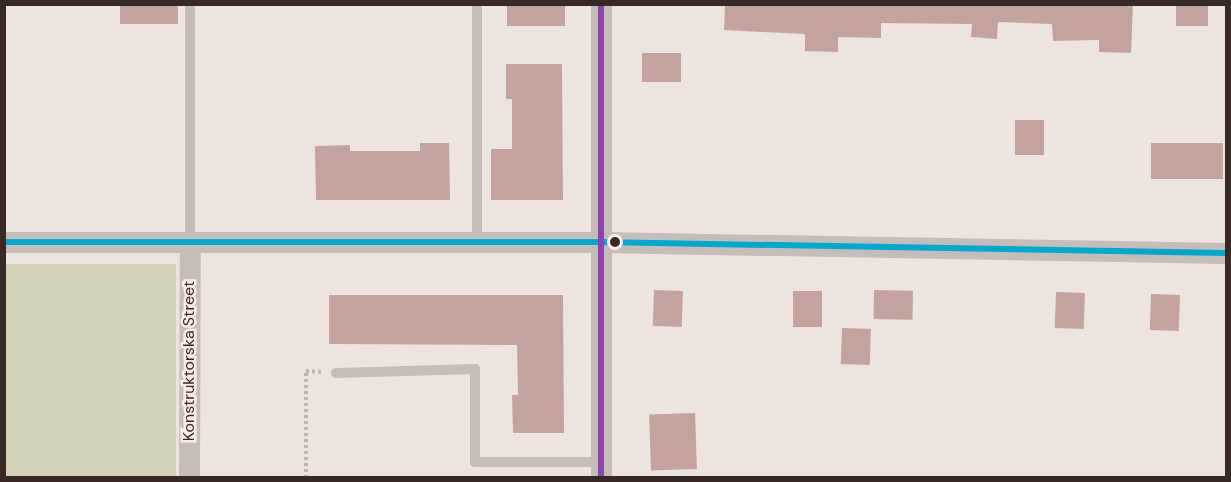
<!DOCTYPE html>
<html>
<head>
<meta charset="utf-8">
<style>
  body { margin:0 }
  #map { position:relative; width:1231px; height:482px; overflow:hidden; background:#eee4df; font-family:"DM Sans",sans-serif }
  div>[style] { position:absolute }
  .green>* { inset:0; background:#d3d2b7; transform-origin:0 0 }
  .building>* { inset:0; background:#c4a39f; transform-origin:0 0 }
  .path>* { height:4px; margin-top:-2px; transform-origin:0; background:repeating-linear-gradient(90deg,#bfb4b0 0 3px,transparent 0 6px) }
  .service>* { height:10px; margin:-5px; padding:0 5px; transform-origin:5px; border-radius:5px; background:#c6bcb8 }
  .minor>* { height:21px; margin:-10.5px; padding:0 10.5px; transform-origin:10.5px; border-radius:10.5px; background:#c6bcb8 }
  .bus-1>* { height:6px; margin:-3px; padding:0 3px; transform-origin:3px; border-radius:3px; background:#00a9ce }
  .bus-2>* { height:6px; margin:-3px; padding:0 3px; transform-origin:3px; border-radius:3px; background:#8e44ad }
  .dots>* { width:16px; height:16px; translate:-50% -50%; box-sizing:border-box; border:3px solid #fbede5; border-radius:50% }
  span { translate:-50% -50%; white-space:nowrap; text-align:center; line-height:1.15; -webkit-text-stroke:5px #fbede5; paint-order:stroke }
  .street-label { font-size:16px; color:#382926 }
  .frame { position:absolute; inset:0; border:6px solid #382926; pointer-events:none }
</style>
</head>
<body>
<div id="map">
  <div class="green">
    <div style="left:4px;top:264px;width:172px;height:213px"></div>
  </div>
  <div class="building">
    <div style="left:120px;top:4px;width:58px;height:20px"></div>
    <div style="left:507px;top:4px;width:58px;height:22px"></div>
    <div style="clip-path:polygon(725px 4px,1133px 4px,1131px 53px,1099px 52px,1099px 40px,1053px 41px,1052px 24px,998px 22px,997px 39px,971px 37px,972px 24px,881px 23px,881px 38px,838px 37px,838px 52px,805px 51px,805px 34px,724px 30px)"></div>
    <div style="left:1176px;top:4px;width:32px;height:22px"></div>
    <div style="left:681px;top:53px;width:29px;height:39px;rotate:90deg"></div>
    <div style="clip-path:polygon(506px 64px,562px 64px,563px 200px,491px 200px,491px 149px,512px 149px,512px 99px,506px 99px)"></div>
    <div style="left:1015px;top:120px;width:29px;height:35px"></div>
    <div style="clip-path:polygon(420px 143px,449px 143px,450px 200px,316px 200px,315px 146px,350px 145px,350px 151px,420px 151px)"></div>
    <div style="left:1151px;top:143px;width:72px;height:36px"></div>
    <div style="left:654px;top:290px;width:29px;height:36px;rotate:2deg"></div>
    <div style="left:874px;top:290px;width:39px;height:29px;rotate:1deg"></div>
    <div style="left:793px;top:291px;width:29px;height:36px"></div>
    <div style="left:1056px;top:292px;width:29px;height:36px;rotate:2deg"></div>
    <div style="left:1151px;top:294px;width:29px;height:36px;rotate:2deg"></div>
    <div style="clip-path:polygon(329px 295px,563px 295px,564px 433px,513px 433px,512px 395px,518px 395px,517px 345px,329px 344px)"></div>
    <div style="left:842px;top:328px;width:29px;height:36px;rotate:2deg"></div>
    <div style="left:695px;top:413px;width:56px;height:46px;rotate:88deg"></div>
  </div>
  <div class="path">
    <div style="left:306px;top:478px;width:107px;rotate:-90deg"></div>
    <div style="left:306px;top:371px;width:15px;rotate:4deg"></div>
  </div>
  <div class="service">
    <div style="left:190px;top:4px;width:240px;rotate:90deg"></div>
    <div style="left:477px;top:243px;width:239px;rotate:-90deg"></div>
    <div style="left:336px;top:373px;width:139px;rotate:-1.6deg"></div>
    <div style="left:475px;top:369px;width:93px;rotate:90deg"></div>
    <div style="left:475px;top:462px;width:126px"></div>
  </div>
  <div class="minor">
    <div style="left:4px;top:242px;width:596px"></div>
    <div style="left:600px;top:242px;width:626px;rotate:1.01deg"></div>
    <div style="left:189px;top:478px;width:234px;rotate:-89.8deg"></div>
    <div style="left:601px;top:478px;width:474px;rotate:-90deg"></div>
  </div>
  <div class="bus-1">
    <div style="left:4px;top:242px;width:596px"></div>
    <div style="left:600px;top:242px;width:626px;rotate:1.01deg"></div>
  </div>
  <div class="bus-2">
    <div style="left:601px;top:478px;width:474px;rotate:-90deg"></div>
  </div>
  <div class="dots">
    <div style="left:615px;top:242px;background:#382926"></div>
  </div>
  <div class="street-label">
    <span style="left:189px;top:361px;rotate:-90deg">Konstruktorska Street</span>
  </div>
  <div class="frame"></div>
</div>
</body>
</html>
